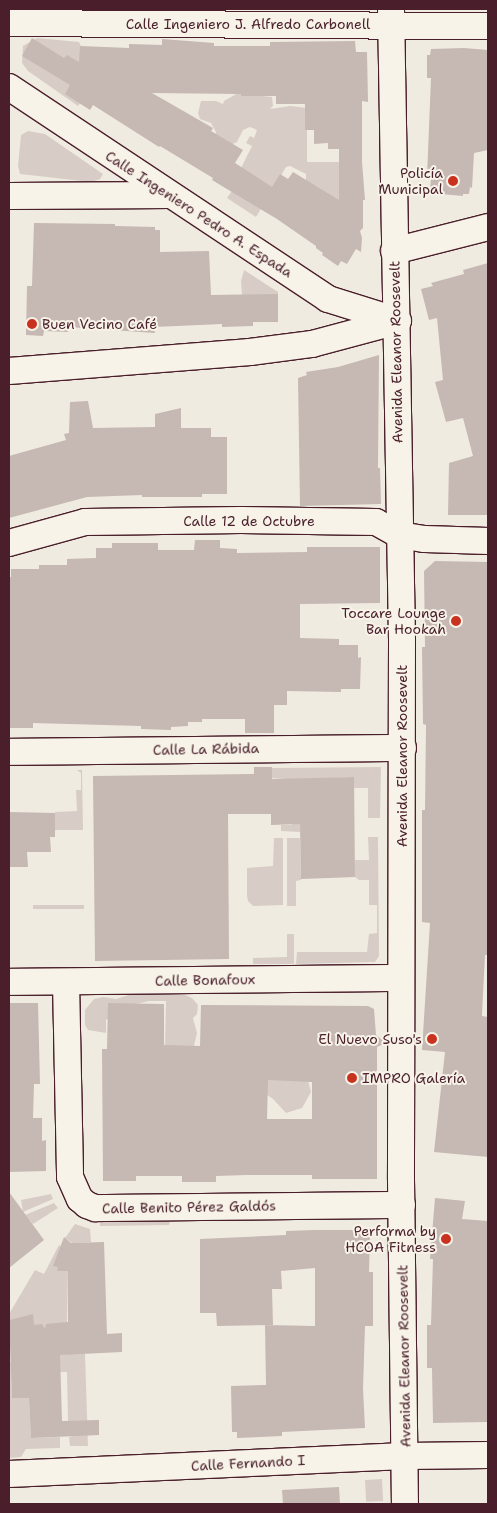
<!DOCTYPE html>
<html>
<head>
<meta charset="utf-8">
<style>
  body { margin:0 }
  #map { position:relative; width:497px; height:1513px; overflow:hidden; background:#f0ebe0; font-family:"Shantell Sans",sans-serif }
  div>[style] { position:absolute }
  .green>* { inset:0; background:#d8cdc6; transform-origin:0 0 }
  .building>* { inset:0; background:#c6b8b3 }
  .roads { filter:drop-shadow(1px 0 #4a1f2b) drop-shadow(-1px 0 #4a1f2b) drop-shadow(0 1px #4a1f2b) drop-shadow(0 -1px #4a1f2b) }
  .minor>* { height:26px; margin:-13px; padding:0 13px; transform-origin:13px; border-radius:13px; background:#f7f3e8 }
  .dots>* { width:14px; height:14px; translate:-50% -50%; box-sizing:border-box; border:2px solid #f7f3e8; border-radius:50% }
  span { translate:-50% -50%; white-space:nowrap; text-align:center; line-height:1.15; -webkit-text-stroke:4px #f7f3e8; paint-order:stroke }
  .street-label { font-size:14px; color:#4a1f2b }
  .poi-label { font-size:14px; color:#4a1f2b }
  .right { translate:-100% -50%; text-align:right }
  .left { translate:0 -50%; text-align:left }
  .frame { position:absolute; inset:0; border:10px solid #4a1f2b; pointer-events:none }
</style>
</head>
<body>
<div id="map">
  <div class="green">
    <div style="clip-path:polygon(37px 38px,79px 42px,82px 49px,84px 98px,78px 106px,28px 71px,22px 63px,23px 46px)"></div>
    <div style="clip-path:polygon(238px 93px,272px 97px,273px 106px,270px 109px,290px 106px,307px 108px,307px 162px,339px 162px,339px 218px,306px 193px,306px 174px,290px 166px,286px 167px,256px 217px,227px 198px,241px 178px,237px 176px,252px 146px,246px 143px,250px 136px,254px 138px,257px 130px,250px 127px,243px 130px,237px 142px,227px 147px,215px 138px,216px 132px,211px 123px,200px 119px,198px 113px,201px 101px,216px 101px,223px 104px,224px 101px)"></div>
    <div style="clip-path:polygon(28px 131px,45px 134px,103px 174px,100px 179px,91px 182px,20px 174px,18px 166px,21px 135px)"></div>
    <div style="clip-path:polygon(244px 270px,278px 292px,278px 294px,242px 295px,241px 281px)"></div>
    <div style="clip-path:polygon(381px 767px,380px 818px,368px 818px,368px 788px,354px 788px,354px 777px,300px 779px,300px 832px,281px 831px,281px 825px,292px 825px,291px 787px,287px 786px,286px 779px,272px 778px,272px 768px)"></div>
    <div style="clip-path:polygon(77px 770px,82px 770px,83px 830px,55px 830px,55px 812px,77px 811px,76px 790px,81px 790px,81px 773px)"></div>
    <div style="clip-path:polygon(368px 837px,378px 837px,379px 956px,375px 962px,296px 964px,297px 952px,367px 952px,369px 934px,377px 933px,377px 905px,369px 905px,369px 880px,359px 880px,355px 877px,355px 860px,369px 860px)"></div>
    <div style="clip-path:polygon(274px 838px,283px 838px,283px 905px,253px 906px,248px 901px,247px 896px,247px 868px,273px 866px)"></div>
    <div style="clip-path:polygon(287px 838px,300px 838px,301px 880px,296px 881px,296px 906px,287px 906px)"></div>
    <div style="left:84px;top:905px;width:4px;height:51px;rotate:90deg"></div>
    <div style="clip-path:polygon(287px 934px,294px 934px,294px 964px,253px 964px,253px 958px,287px 957px)"></div>
    <div style="clip-path:polygon(132px 994px,185px 995px,192px 998px,198px 1005px,197px 1014px,193px 1018px,197px 1033px,194px 1046px,165px 1049px,166px 1001px,149px 1001px,131px 1005px,106px 1020px,106px 1033px,88px 1030px,85px 1025px,85px 1010px,94px 999px,103px 997px,116px 999px)"></div>
    <div style="clip-path:polygon(238px 1075px,308px 1081px,311px 1092px,302px 1108px,286px 1113px,273px 1099px)"></div>
    <div style="clip-path:polygon(51px 1194px,53px 1199px,23px 1212px,21px 1200px)"></div>
    <div style="clip-path:polygon(54px 1203px,58px 1208px,33px 1224px,25px 1215px)"></div>
    <div style="clip-path:polygon(100px 1221px,170px 1221px,169px 1225px,100px 1226px)"></div>
    <div style="clip-path:polygon(75px 1224px,90px 1229px,91px 1242px,75px 1243px,75px 1245px,65px 1238px)"></div>
    <div style="clip-path:polygon(59px 1245px,66px 1251px,54px 1265px,68px 1271px,67px 1322px,85px 1354px,88px 1446px,70px 1446px,69px 1437px,74px 1436px,73px 1421px,68px 1421px,67px 1372px,11px 1371px,12px 1398px,29px 1398px,31px 1438px,60px 1437px,60px 1448px,26px 1449px,21px 1457px,9px 1458px,9px 1362px,16px 1362px,33px 1315px,9px 1320px,9px 1314px,35px 1270px,44px 1274px)"></div>
    <div style="left:382px;top:1479px;width:22px;height:17px;rotate:87deg"></div>
  </div>
  <div class="building">
    <div style="clip-path:polygon(evenodd,32px 38px,64px 58px,67px 55px,79px 62px,80px 46px,129px 48px,129px 44px,162px 45px,162px 39px,214px 43px,214px 46px,270px 46px,270px 42px,355px 41px,356px 52px,367px 52px,368px 102px,362px 101px,362px 162px,365px 200px,363px 200px,363px 228px,360px 231px,362px 238px,361px 252px,356px 249px,347px 264px,341px 261px,338px 266px,322px 255px,323px 253px,316px 248px,316px 246px,277px 219px,212px 180px,213px 178px,160px 146px,159px 147px,93px 105px,90px 110px,65px 94px,70px 85px,22px 56px,32px 38px,152px 93px,241px 94px,241px 96px,276px 96px,276px 104px,305px 104px,305px 130px,314px 130px,314px 144px,328px 143px,328px 149px,339px 149px,339px 200px,293px 172px,288px 179px,280px 174px,272px 187px,235px 163px,243px 150px,211px 131px,213px 128px,152px 93px)"></div>
    <div style="clip-path:polygon(464px 48px,488px 50px,488px 150px,474px 153px,472px 188px,470px 187px,469px 194px,463px 194px,463px 196px,430px 193px,431px 178px,427px 177px,431px 78px,427px 78px,427px 55px,430px 55px,431px 49px)"></div>
    <div style="clip-path:polygon(34px 223px,115px 224px,115px 226px,155px 227px,155px 230px,160px 230px,160px 252px,209px 251px,211px 295px,278px 294px,278px 322px,253px 322px,253px 326px,222px 327px,222px 324px,154px 327px,155px 333px,68px 327px,68px 332px,44px 331px,43px 336px,26px 335px,27px 286px,32px 286px)"></div>
    <div style="clip-path:polygon(488px 263px,488px 515px,448px 515px,449px 463px,473px 456px,463px 418px,446px 422px,435px 382px,443px 380px,437px 318px,429px 320px,421px 289px,433px 286px,431px 283px,464px 274px,463px 270px)"></div>
    <div style="clip-path:polygon(379px 355px,378px 468px,380px 468px,381px 504px,300px 506px,298px 378px,307px 375px,306px 372px,338px 367px)"></div>
    <div style="clip-path:polygon(88px 401px,93px 428px,155px 427px,155px 414px,181px 408px,181px 428px,211px 428px,211px 437px,227px 437px,227px 494px,202px 494px,202px 497px,142px 497px,142px 495px,87px 497px,9px 518px,9px 456px,66px 440px,64px 434px,69px 433px,70px 402px)"></div>
    <div style="clip-path:polygon(195px 540px,220px 540px,220px 548px,237px 549px,237px 553px,307px 552px,307px 547px,380px 547px,380px 603px,300px 604px,300px 638px,339px 639px,339px 645px,358px 645px,358px 658px,361px 657px,360px 689px,341px 689px,341px 692px,287px 691px,287px 705px,274px 705px,274px 733px,245px 733px,245px 719px,202px 719px,202px 722px,188px 722px,188px 726px,171px 727px,171px 730px,141px 729px,141px 726px,33px 723px,33px 728px,9px 728px,9px 577px,11px 577px,11px 569px,39px 569px,39px 565px,67px 565px,67px 559px,96px 558px,96px 548px,112px 548px,112px 543px,158px 543px,158px 550px,194px 550px)"></div>
    <div style="clip-path:polygon(435px 561px,488px 562px,488px 955px,485px 955px,482px 1014px,482px 1016px,488px 1017px,488px 1157px,434px 1152px,445px 1052px,422px 1050px,430px 923px,422px 922px,422px 810px,425px 810px,426px 725px,423px 724px,422px 647px,425px 647px,424px 571px)"></div>
    <div style="clip-path:polygon(254px 767px,272px 767px,272px 779px,354px 777px,355px 877px,301px 879px,300px 824px,271px 825px,271px 814px,228px 814px,229px 959px,95px 961px,93px 776px,254px 774px)"></div>
    <div style="clip-path:polygon(9px 812px,55px 813px,55px 837px,50px 837px,51px 852px,27px 852px,28px 867px,9px 867px)"></div>
    <div style="clip-path:polygon(9px 1003px,38px 1003px,40px 1084px,34px 1084px,33px 1118px,42px 1118px,42px 1141px,46px 1140px,46px 1171px,9px 1172px)"></div>
    <div style="clip-path:polygon(evenodd,108px 1003px,164px 1004px,164px 1045px,200px 1046px,201px 1005px,368px 1006px,374px 1009px,376px 1035px,386px 1043px,377px 1047px,377px 1179px,312px 1179px,312px 1175px,247px 1175px,216px 1176px,216px 1182px,182px 1182px,182px 1176px,136px 1176px,136px 1181px,103px 1181px,102px 1049px,107px 1049px,108px 1003px,268px 1080px,312px 1082px,312px 1119px,267px 1119px,268px 1080px)"></div>
    <div style="clip-path:polygon(9px 1192px,44px 1240px,9px 1268px)"></div>
    <div style="clip-path:polygon(435px 1198px,465px 1201px,462px 1219px,488px 1221px,488px 1422px,433px 1423px,432px 1368px,427px 1368px,427px 1325px,431px 1325px,433px 1259px,430px 1259px)"></div>
    <div style="clip-path:polygon(314px 1230px,361px 1230px,370px 1235px,369px 1272px,373px 1272px,373px 1326px,365px 1326px,363px 1389px,365px 1428px,282px 1432px,282px 1436px,237px 1438px,237px 1432px,232px 1432px,231px 1386px,266px 1385px,265px 1325px,315px 1326px,315px 1268px,281px 1271px,282px 1289px,272px 1289px,273px 1325px,217px 1326px,216px 1313px,200px 1313px,200px 1239px,286px 1235px,286px 1231px)"></div>
    <div style="clip-path:polygon(64px 1237px,71px 1243px,104px 1242px,107px 1334px,122px 1333px,122px 1352px,60px 1355px,62px 1421px,99px 1420px,99px 1435px,31px 1438px,29px 1398px,12px 1398px,9px 1320px,33px 1314px,34px 1325px,42px 1324px,45px 1329px,46px 1324px,68px 1322px,68px 1271px,57px 1271px,58px 1267px,53px 1266px)"></div>
    <div style="clip-path:polygon(339px 1487px,340px 1504px,283px 1504px,282px 1490px)"></div>
  </div>
  <div class="roads">
    <div class="minor">
      <div style="left:391px;top:9px;width:632px;rotate:89deg"></div>
      <div style="left:402px;top:641px;width:539px;rotate:90.11deg"></div>
      <div style="left:401px;top:1180px;width:324px;rotate:89.3deg"></div>
      <div style="left:9px;top:23px;width:479px;rotate:0.4deg"></div>
      <div style="left:9px;top:87px;width:383px;rotate:33.6deg"></div>
      <div style="left:328px;top:299px;width:73px;rotate:17.4deg"></div>
      <div style="left:9px;top:196px;width:161px;rotate:-0.4deg"></div>
      <div style="left:394px;top:251px;width:97px;rotate:-14.3deg"></div>
      <div style="left:9px;top:371px;width:242px;rotate:-4.5deg"></div>
      <div style="left:250px;top:352px;width:63px;rotate:-7.4deg"></div>
      <div style="left:312px;top:344px;width:89px;rotate:-15deg"></div>
      <div style="left:9px;top:543px;width:79px;rotate:-15.4deg"></div>
      <div style="left:85px;top:522px;width:156px;rotate:-0.7deg"></div>
      <div style="left:241px;top:520px;width:135px;rotate:0.8deg"></div>
      <div style="left:376px;top:522px;width:26px;rotate:29deg"></div>
      <div style="left:399px;top:535px;width:26px;rotate:9deg"></div>
      <div style="left:425px;top:539px;width:63px;rotate:1.8deg"></div>
      <div style="left:9px;top:752px;width:394px;rotate:-0.6deg"></div>
      <div style="left:9px;top:982px;width:392px;rotate:-0.6deg"></div>
      <div style="left:66px;top:982px;width:195px;rotate:88.8deg"></div>
      <div style="left:70px;top:1177px;width:24px;rotate:66deg"></div>
      <div style="left:80px;top:1199px;width:9px;rotate:41deg"></div>
      <div style="left:87px;top:1205px;width:9px;rotate:21deg"></div>
      <div style="left:95px;top:1208px;width:307px;rotate:-0.6deg"></div>
      <div style="left:9px;top:1474px;width:396px;rotate:-2.6deg"></div>
      <div style="left:405px;top:1456px;width:83px;rotate:-0.7deg"></div>
    </div>
  </div>
  <div class="dots">
    <div style="left:453px;top:181px;background:#c8321e"></div>
    <div style="left:32px;top:324px;background:#c8321e"></div>
    <div style="left:456px;top:621px;background:#c8321e"></div>
    <div style="left:432px;top:1039px;background:#c8321e"></div>
    <div style="left:352px;top:1078px;background:#c8321e"></div>
    <div style="left:446px;top:1239px;background:#c8321e"></div>
  </div>
  <div class="street-label">
    <span style="left:248px;top:24px">Calle Ingeniero J. Alfredo Carbonell</span>
    <span style="left:199px;top:214px;rotate:33deg">Calle Ingeniero Pedro A. Espada</span>
    <span style="left:396px;top:352px;rotate:-91deg">Avenida Eleanor Roosevelt</span>
    <span style="left:249px;top:521px">Calle 12 de Octubre</span>
    <span style="left:206px;top:749px;rotate:-1deg">Calle La Rábida</span>
    <span style="left:402px;top:756px;rotate:-90deg">Avenida Eleanor Roosevelt</span>
    <span style="left:205px;top:980px;rotate:-1deg">Calle Bonafoux</span>
    <span style="left:189px;top:1207px;rotate:-1deg">Calle Benito Pérez Galdós</span>
    <span style="left:404px;top:1356px;rotate:-91deg">Avenida Eleanor Roosevelt</span>
    <span style="left:248px;top:1463px;rotate:-3deg">Calle Fernando I</span>
  </div>
  <div class="poi-label">
    <span class="right" style="left:443px;top:181px">Policía<br>Municipal</span>
    <span class="left" style="left:42px;top:324px">Buen Vecino Café</span>
    <span class="right" style="left:446px;top:621px">Toccare Lounge<br>Bar Hookah</span>
    <span class="right" style="left:422px;top:1039px">El Nuevo Suso's</span>
    <span class="left" style="left:362px;top:1078px">IMPRO Galería</span>
    <span class="right" style="left:436px;top:1239px">Performa by<br>HCOA Fitness</span>
  </div>
  <div class="frame"></div>
</div>
</body>
</html>
